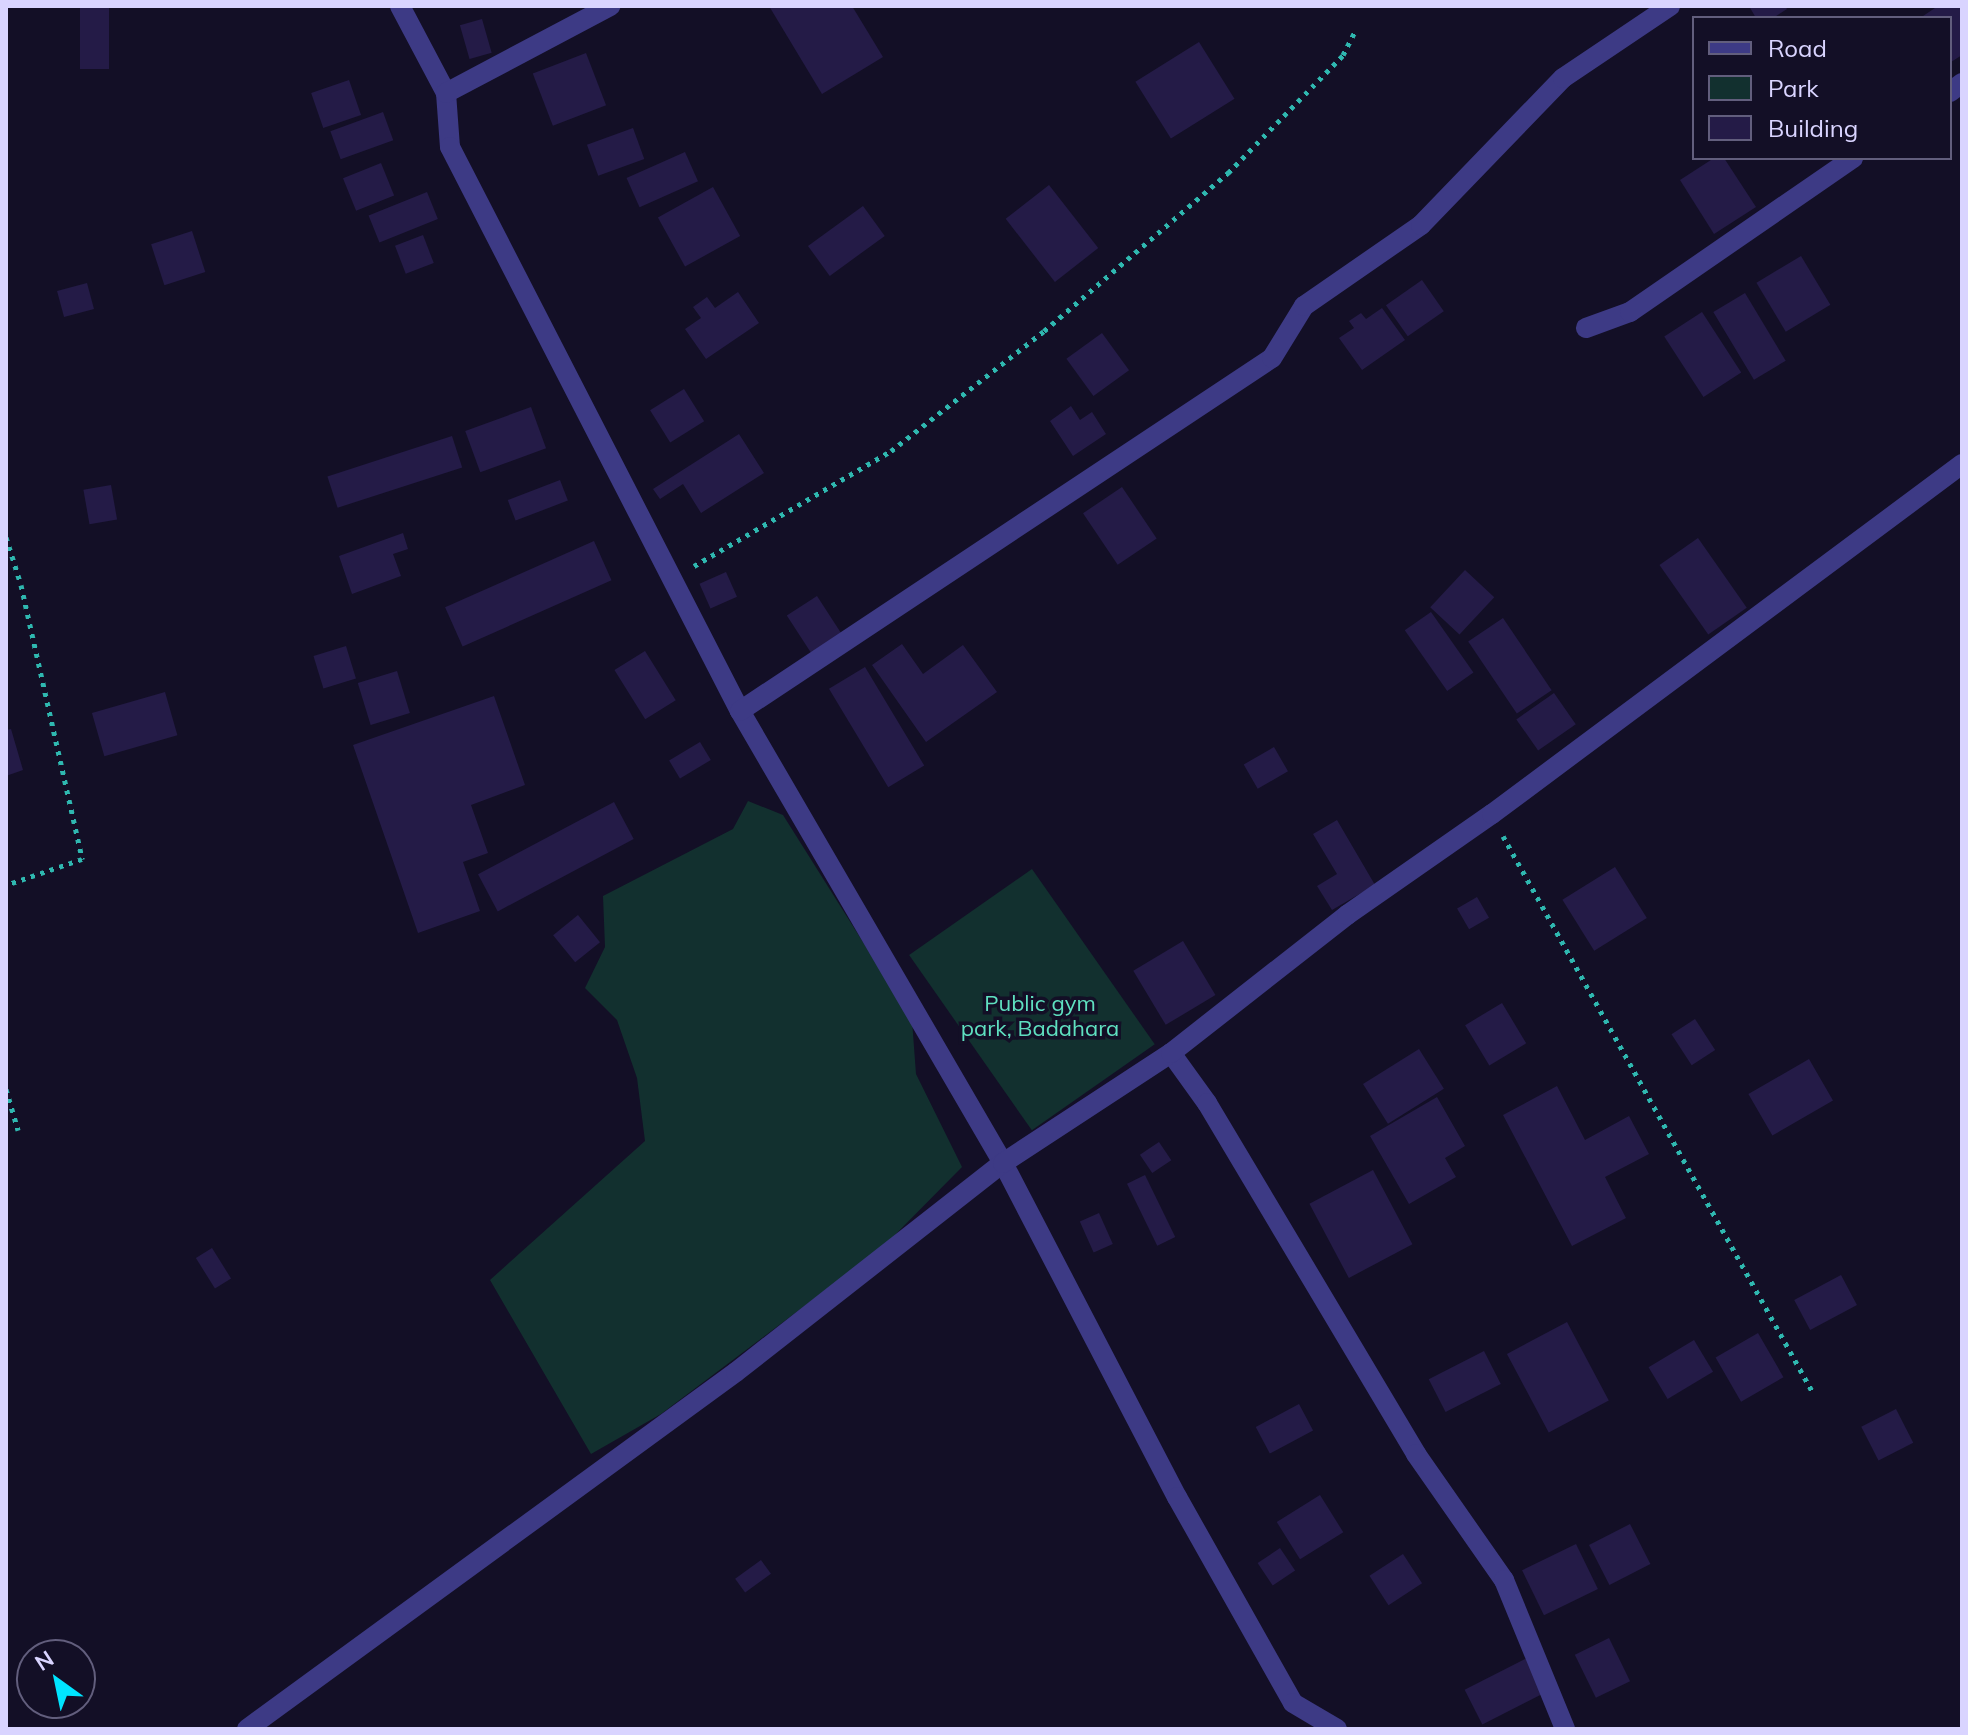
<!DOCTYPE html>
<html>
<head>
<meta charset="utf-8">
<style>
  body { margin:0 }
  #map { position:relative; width:1968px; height:1735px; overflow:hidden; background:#130f26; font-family:Mulish,sans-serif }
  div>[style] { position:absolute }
  .green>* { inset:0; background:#12302f; transform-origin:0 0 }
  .building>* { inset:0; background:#241b47; transform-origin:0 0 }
  .path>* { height:5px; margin-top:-2.5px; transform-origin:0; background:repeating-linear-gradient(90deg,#2fb8b0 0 4px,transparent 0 10px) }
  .minor>* { height:20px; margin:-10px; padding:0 10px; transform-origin:10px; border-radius:10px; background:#3d3a85 }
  span { translate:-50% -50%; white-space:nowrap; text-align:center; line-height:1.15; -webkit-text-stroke:7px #130f26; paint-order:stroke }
  .park-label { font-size:22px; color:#5fe0c0 }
  .frame { position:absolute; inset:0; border:8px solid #d9d4ff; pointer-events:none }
  .legend { position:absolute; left:1692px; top:16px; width:260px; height:144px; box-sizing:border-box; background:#130f26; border:2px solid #625e7d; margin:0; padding:10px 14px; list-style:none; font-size:24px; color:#d9d4ff }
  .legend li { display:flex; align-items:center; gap:16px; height:40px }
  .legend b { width:40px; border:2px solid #625e7d }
  .north { position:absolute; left:16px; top:1639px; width:80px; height:80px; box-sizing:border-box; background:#130f26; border:2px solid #625e7d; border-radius:50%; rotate:327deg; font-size:22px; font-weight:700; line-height:32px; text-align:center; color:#d9d4ff }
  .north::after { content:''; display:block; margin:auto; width:28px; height:36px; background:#00e5ff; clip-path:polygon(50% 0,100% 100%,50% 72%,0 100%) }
</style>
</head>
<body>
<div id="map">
  <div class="green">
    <div style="clip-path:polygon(748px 801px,783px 815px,912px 1020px,916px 1074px,962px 1167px,884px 1246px,661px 1414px,591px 1454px,490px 1280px,645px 1141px,637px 1078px,617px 1020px,585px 988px,605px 947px,603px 896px,733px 829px)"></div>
    <div style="left:1032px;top:869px;width:214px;height:150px;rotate:55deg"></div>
  </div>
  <div class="building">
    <div style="left:80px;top:6px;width:29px;height:63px"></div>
    <div style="clip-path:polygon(769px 6px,852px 6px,883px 57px,822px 94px)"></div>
    <div style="clip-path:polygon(1749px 6px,1785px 6px,1787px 9px,1773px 18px,1756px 18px)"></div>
    <div style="clip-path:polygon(1938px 6px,1962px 6px,1962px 55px,1951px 62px,1950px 18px,1920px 18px)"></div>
    <div style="left:482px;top:19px;width:35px;height:23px;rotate:74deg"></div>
    <div style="left:1199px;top:42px;width:67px;height:75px;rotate:58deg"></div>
    <div style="left:586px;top:53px;width:56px;height:57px;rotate:69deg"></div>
    <div style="left:349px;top:80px;width:37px;height:40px;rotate:71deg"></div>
    <div style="left:383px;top:112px;width:30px;height:56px;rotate:70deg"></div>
    <div style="left:633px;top:128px;width:33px;height:49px;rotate:70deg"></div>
    <div style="left:685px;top:152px;width:32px;height:64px;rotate:66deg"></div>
    <div style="clip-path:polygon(1714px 158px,1724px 158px,1756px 207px,1714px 234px,1680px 180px)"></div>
    <div style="left:381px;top:163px;width:35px;height:41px;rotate:68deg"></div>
    <div style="left:1049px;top:185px;width:80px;height:55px;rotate:52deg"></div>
    <div style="left:713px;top:187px;width:56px;height:63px;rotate:61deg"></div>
    <div style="left:427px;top:192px;width:29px;height:63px;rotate:68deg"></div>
    <div style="left:863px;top:206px;width:37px;height:68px;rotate:54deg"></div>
    <div style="left:192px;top:231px;width:43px;height:43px;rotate:72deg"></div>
    <div style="left:423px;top:235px;width:30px;height:30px;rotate:69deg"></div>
    <div style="left:1801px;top:256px;width:57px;height:52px;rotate:59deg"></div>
    <div style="left:1422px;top:280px;width:38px;height:44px;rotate:55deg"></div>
    <div style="left:87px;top:283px;width:27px;height:31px;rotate:75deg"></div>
    <div style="clip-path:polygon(738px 292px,759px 323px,706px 359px,685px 329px,701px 318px,693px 307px,707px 297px,715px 308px)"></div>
    <div style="left:1745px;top:293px;width:79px;height:37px;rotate:59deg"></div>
    <div style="clip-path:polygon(1382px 308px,1405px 340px,1362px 370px,1339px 338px,1354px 328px,1349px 321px,1361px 313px,1366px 319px)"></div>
    <div style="left:1702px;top:312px;width:72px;height:45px;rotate:57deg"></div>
    <div style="left:1102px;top:333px;width:46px;height:44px;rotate:54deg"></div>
    <div style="left:684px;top:389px;width:38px;height:40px;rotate:58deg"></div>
    <div style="clip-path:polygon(1071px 406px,1080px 420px,1092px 412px,1106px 434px,1073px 456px,1050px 421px)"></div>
    <div style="left:531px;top:407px;width:44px;height:70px;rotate:70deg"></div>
    <div style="clip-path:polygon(739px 434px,764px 473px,701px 513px,683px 484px,660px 499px,653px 489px)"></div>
    <div style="left:452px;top:436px;width:33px;height:131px;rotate:72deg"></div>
    <div style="left:560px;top:480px;width:22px;height:56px;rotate:69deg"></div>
    <div style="left:111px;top:485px;width:35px;height:28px;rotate:80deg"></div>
    <div style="left:1122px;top:487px;width:62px;height:47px;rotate:56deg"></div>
    <div style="clip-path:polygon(403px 533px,408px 549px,393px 554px,401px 576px,352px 594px,339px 556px)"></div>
    <div style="left:1698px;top:538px;width:85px;height:47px;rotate:55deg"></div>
    <div style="left:594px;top:541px;width:43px;height:163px;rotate:66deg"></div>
    <div style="left:1465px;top:570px;width:40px;height:51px;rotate:43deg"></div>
    <div style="left:726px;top:572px;width:27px;height:29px;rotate:66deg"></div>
    <div style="left:817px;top:596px;width:45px;height:36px;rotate:57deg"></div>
    <div style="left:1431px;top:612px;width:74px;height:32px;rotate:55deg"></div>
    <div style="left:1503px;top:618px;width:87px;height:42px;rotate:56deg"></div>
    <div style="clip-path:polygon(902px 644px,923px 674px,963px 645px,997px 692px,926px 742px,872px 665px)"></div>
    <div style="left:346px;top:646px;width:34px;height:34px;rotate:73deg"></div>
    <div style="left:645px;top:651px;width:58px;height:36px;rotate:58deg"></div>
    <div style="left:865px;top:667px;width:115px;height:42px;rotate:59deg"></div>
    <div style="left:397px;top:671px;width:44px;height:41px;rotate:73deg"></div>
    <div style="left:165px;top:692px;width:45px;height:76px;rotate:74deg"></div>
    <div style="left:1554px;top:693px;width:38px;height:46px;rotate:55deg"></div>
    <div style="clip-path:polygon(494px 696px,525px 785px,471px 805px,488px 853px,463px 862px,480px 911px,418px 933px,353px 745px)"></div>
    <div style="clip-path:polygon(11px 729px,23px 770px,6px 776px,6px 730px)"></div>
    <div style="left:700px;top:742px;width:21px;height:36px;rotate:59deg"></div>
    <div style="left:1274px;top:747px;width:28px;height:35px;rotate:60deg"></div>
    <div style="left:614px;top:802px;width:42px;height:154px;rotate:62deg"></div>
    <div style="clip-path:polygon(1337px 820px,1375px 885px,1332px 910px,1317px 886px,1337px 874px,1313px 834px)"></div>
    <div style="left:1615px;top:867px;width:60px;height:62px;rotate:58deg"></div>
    <div style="left:1477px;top:897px;width:24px;height:23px;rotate:60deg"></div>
    <div style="left:578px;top:915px;width:35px;height:32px;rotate:51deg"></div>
    <div style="left:1183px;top:941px;width:63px;height:58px;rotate:59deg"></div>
    <div style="left:1502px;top:1003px;width:47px;height:43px;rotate:59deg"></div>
    <div style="left:1695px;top:1019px;width:37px;height:28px;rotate:57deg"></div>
    <div style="left:1419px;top:1049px;width:47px;height:66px;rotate:58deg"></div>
    <div style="left:1809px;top:1059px;width:48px;height:70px;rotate:60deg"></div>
    <div style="clip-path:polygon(1557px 1086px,1585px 1140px,1629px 1116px,1649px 1154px,1605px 1177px,1626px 1218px,1572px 1246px,1503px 1115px)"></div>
    <div style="clip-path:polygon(1437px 1097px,1465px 1146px,1445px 1158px,1456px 1177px,1409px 1204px,1370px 1136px)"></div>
    <div style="left:1159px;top:1142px;width:22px;height:23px;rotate:56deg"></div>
    <div style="left:1373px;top:1170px;width:84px;height:72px;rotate:62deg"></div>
    <div style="left:1145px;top:1175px;width:69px;height:20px;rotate:64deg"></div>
    <div style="left:1099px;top:1213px;width:34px;height:21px;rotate:66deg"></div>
    <div style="left:212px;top:1248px;width:36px;height:19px;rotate:58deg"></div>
    <div style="left:1841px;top:1275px;width:34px;height:53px;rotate:62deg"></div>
    <div style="left:1567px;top:1322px;width:89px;height:68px;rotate:62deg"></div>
    <div style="left:1758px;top:1333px;width:51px;height:49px;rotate:60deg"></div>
    <div style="left:1694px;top:1340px;width:37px;height:53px;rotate:59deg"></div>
    <div style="left:1484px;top:1351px;width:37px;height:62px;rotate:63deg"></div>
    <div style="left:1299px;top:1404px;width:30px;height:49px;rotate:62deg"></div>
    <div style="left:1896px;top:1409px;width:38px;height:39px;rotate:63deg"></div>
    <div style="left:1320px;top:1495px;width:44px;height:51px;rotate:58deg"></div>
    <div style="left:1630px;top:1524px;width:45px;height:46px;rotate:63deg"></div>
    <div style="left:1576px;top:1544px;width:50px;height:60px;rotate:64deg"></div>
    <div style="left:1280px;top:1548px;width:27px;height:27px;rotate:56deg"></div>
    <div style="left:1403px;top:1554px;width:35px;height:40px;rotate:57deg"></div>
    <div style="left:761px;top:1560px;width:17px;height:32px;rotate:54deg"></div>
    <div style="left:1609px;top:1638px;width:48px;height:38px;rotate:64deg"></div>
    <div style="left:1527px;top:1658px;width:39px;height:70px;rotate:63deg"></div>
  </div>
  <div class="path">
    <div style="left:6px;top:537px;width:50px;rotate:72.6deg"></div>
    <div style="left:21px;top:585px;width:281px;rotate:77.4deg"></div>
    <div style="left:82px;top:859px;width:80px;rotate:161.1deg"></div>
    <div style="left:694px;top:566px;width:228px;rotate:-30.3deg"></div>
    <div style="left:891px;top:451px;width:194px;rotate:-38.1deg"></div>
    <div style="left:1044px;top:331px;width:243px;rotate:-40.7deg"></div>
    <div style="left:1228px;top:173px;width:165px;rotate:-45.7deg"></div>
    <div style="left:1343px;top:55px;width:27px;rotate:-63deg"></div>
    <div style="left:1503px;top:836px;width:635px;rotate:60.89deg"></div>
    <div style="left:6px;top:1089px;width:43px;rotate:73.7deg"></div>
  </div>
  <div class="minor">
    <div style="left:400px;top:6px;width:98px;rotate:62.1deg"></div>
    <div style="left:446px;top:93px;width:54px;rotate:85.8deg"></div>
    <div style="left:450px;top:147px;width:634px;rotate:62.79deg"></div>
    <div style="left:740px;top:711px;width:523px;rotate:59.81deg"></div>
    <div style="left:1003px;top:1163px;width:377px;rotate:62.5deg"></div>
    <div style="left:1177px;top:1497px;width:236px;rotate:60.6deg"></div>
    <div style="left:1293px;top:1703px;width:51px;rotate:30.6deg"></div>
    <div style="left:1950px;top:92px;width:15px;rotate:-37deg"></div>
    <div style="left:446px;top:93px;width:186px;rotate:-27.9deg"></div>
    <div style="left:1586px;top:328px;width:47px;rotate:-20deg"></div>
    <div style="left:1630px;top:312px;width:271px;rotate:-34.6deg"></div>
    <div style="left:740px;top:711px;width:638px;rotate:-33.57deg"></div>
    <div style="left:1272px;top:358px;width:61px;rotate:-58.4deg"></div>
    <div style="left:1304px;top:306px;width:142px;rotate:-34.7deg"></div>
    <div style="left:1421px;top:225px;width:204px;rotate:-46deg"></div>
    <div style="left:1563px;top:78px;width:129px;rotate:-33.9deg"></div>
    <div style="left:1171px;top:1053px;width:62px;rotate:54.2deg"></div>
    <div style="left:1207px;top:1103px;width:409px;rotate:59.2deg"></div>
    <div style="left:1416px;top:1454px;width:154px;rotate:55.1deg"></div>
    <div style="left:1504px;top:1580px;width:161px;rotate:67.7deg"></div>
    <div style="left:247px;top:1729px;width:605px;rotate:-36.13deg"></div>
    <div style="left:736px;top:1372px;width:339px;rotate:-38.1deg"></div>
    <div style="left:1003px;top:1163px;width:201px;rotate:-33.2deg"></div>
    <div style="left:1171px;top:1053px;width:224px;rotate:-38.1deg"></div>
    <div style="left:1347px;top:915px;width:177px;rotate:-34.9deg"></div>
    <div style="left:1492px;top:814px;width:586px;rotate:-36.67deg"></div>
  </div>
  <div class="park-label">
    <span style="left:1040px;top:1016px">Public gym<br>park, Badahara</span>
  </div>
  <div class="frame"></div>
  <ul class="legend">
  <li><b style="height:10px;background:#3d3a85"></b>Road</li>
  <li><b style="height:22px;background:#12302f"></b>Park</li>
  <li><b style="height:22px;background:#241b47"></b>Building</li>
  </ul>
  <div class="north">N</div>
</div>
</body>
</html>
